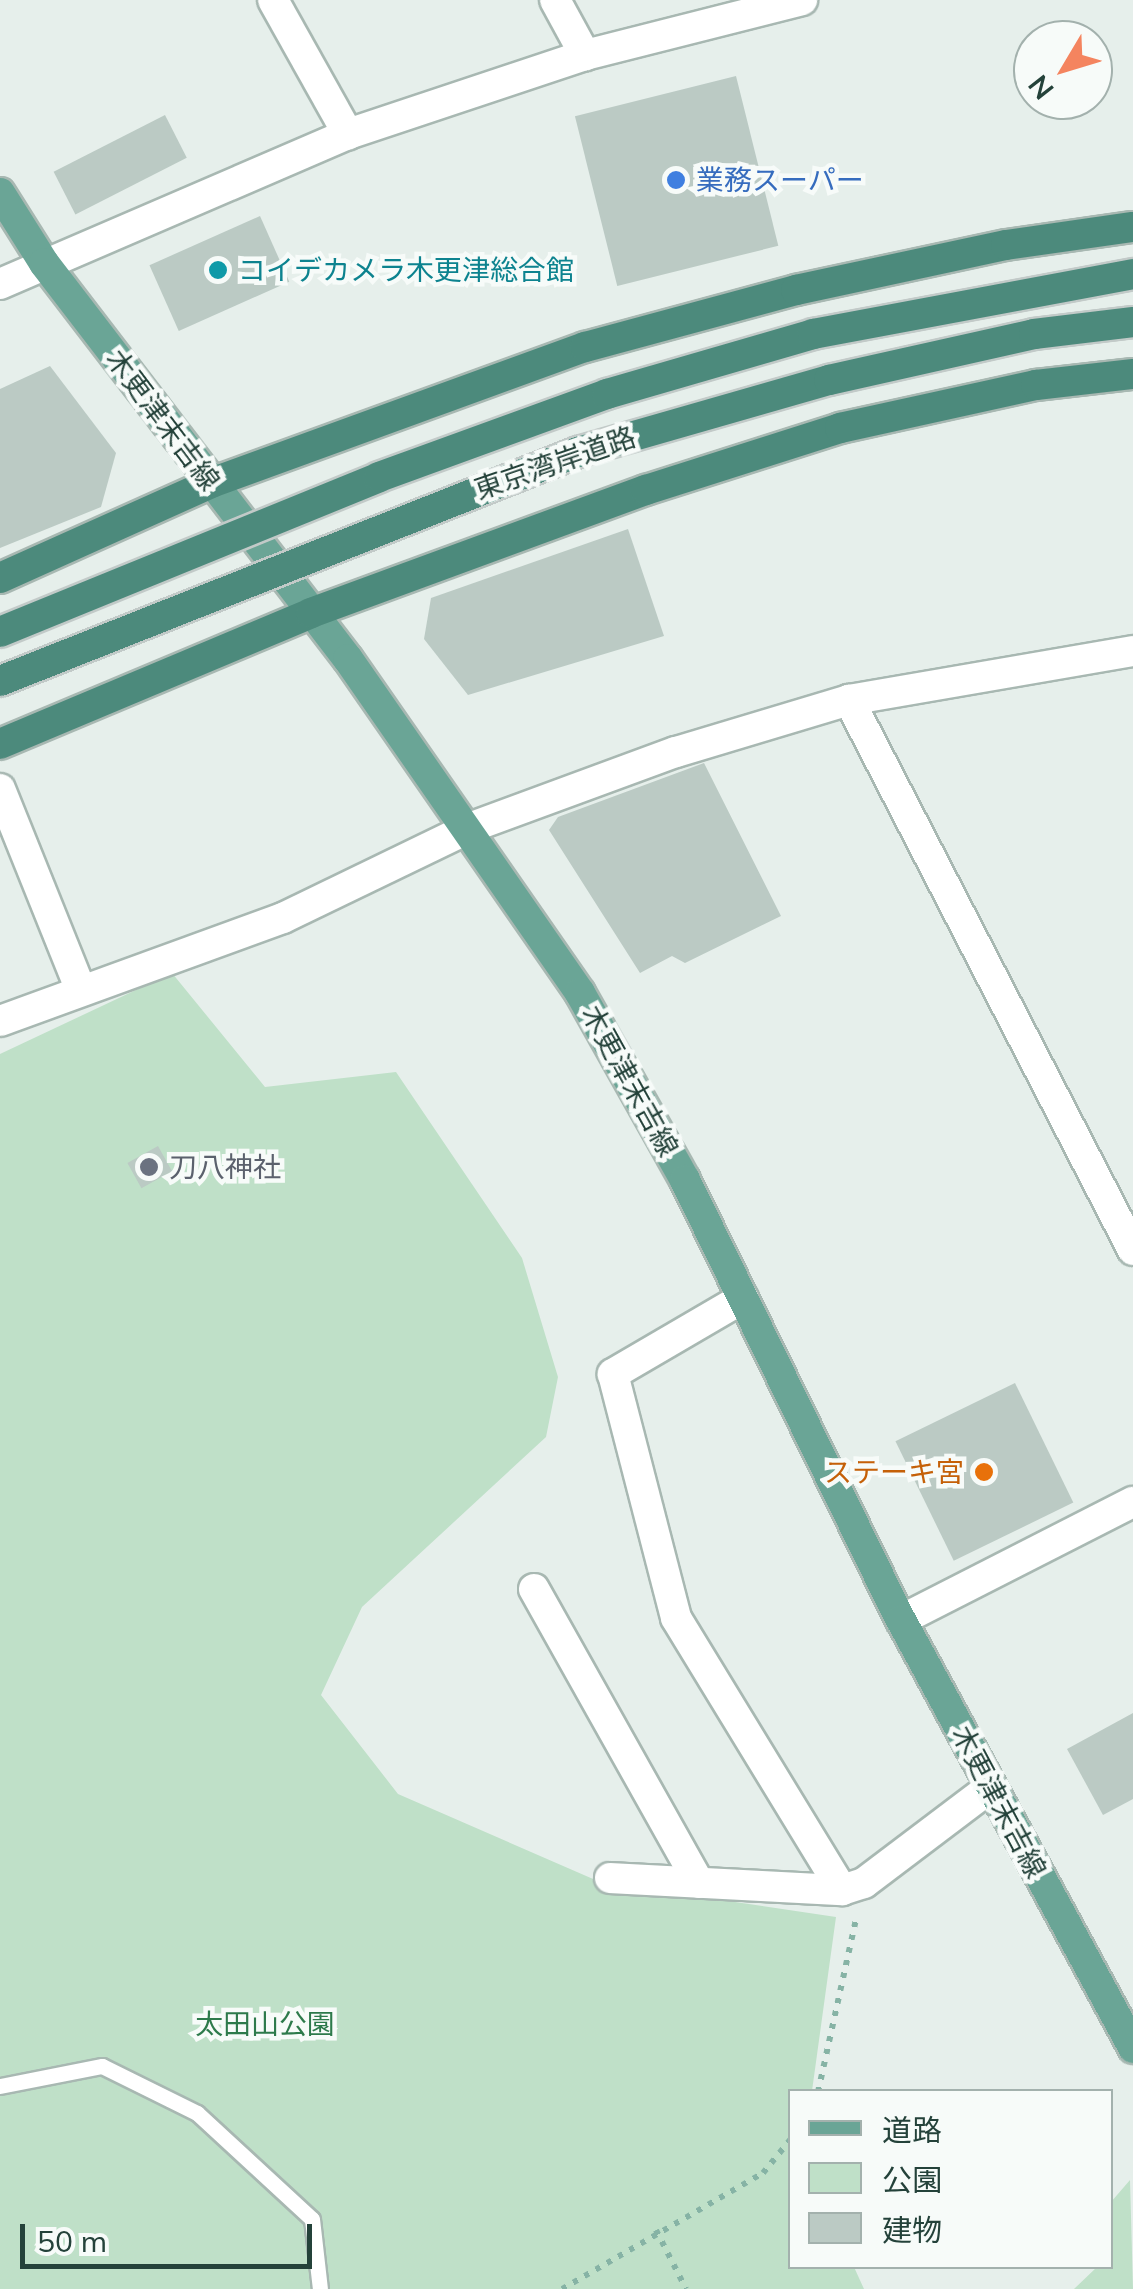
<!DOCTYPE html>
<html>
<head>
<meta charset="utf-8">
<style>
  body { margin:0 }
  #map { position:relative; width:1133px; height:2289px; overflow:hidden; background:#e6efeb; font-family:Mulish,"Noto Sans JP",sans-serif }
  div>[style] { position:absolute }
  .green>* { inset:0; background:#bfe0c8 }
  .building>* { inset:0; background:#bbcac4; transform-origin:0 0 }
  .path>* { height:6px; margin-top:-3px; transform-origin:0; background:repeating-linear-gradient(90deg,#86b3a5 0 5px,transparent 0 13px) }
  .roads { filter:drop-shadow(2px 0 #a8b8b2) drop-shadow(-2px 0 #a8b8b2) drop-shadow(0 2px #a8b8b2) drop-shadow(0 -2px #a8b8b2) }
  .service>* { height:15px; margin:-7.5px; padding:0 7.5px; transform-origin:7.5px; border-radius:7.5px; background:#fff }
  .minor>* { height:30px; margin:-15px; padding:0 15px; transform-origin:15px; border-radius:15px; background:#fff }
  .primary>* { height:30px; margin:-15px; padding:0 15px; transform-origin:15px; border-radius:15px; background:#6aa596 }
  .trunk>* { height:30px; margin:-15px; padding:0 15px; transform-origin:15px; border-radius:15px; background:#4c8a7c }
  .bridges { filter:drop-shadow(2px 0 #c2cac8) drop-shadow(-2px 0 #c2cac8) drop-shadow(0 2px #c2cac8) drop-shadow(0 -2px #c2cac8) }
  .trunk-bridge>* { height:30px; margin:-15px; padding:0 15px; transform-origin:15px; border-radius:15px; background:#4c8a7c }
  .dots>* { width:28px; height:28px; translate:-50% -50%; box-sizing:border-box; border:5px solid #f7fbf9; border-radius:50% }
  span { translate:-50% -50%; white-space:nowrap; text-align:center; line-height:1.15; -webkit-text-stroke:9px #f7fbf9; paint-order:stroke }
  .shop-label { font-size:28px; color:#366cbe }
  .left { translate:0 -50%; text-align:left }
  .culture-label { font-size:28px; color:#0d838f }
  .street-label { font-size:28px; color:#24423a }
  .worship-label { font-size:28px; color:#5b616d }
  .food-label { font-size:28px; color:#c56008 }
  .right { translate:-100% -50%; text-align:right }
  .park-label { font-size:28px; color:#2d7a4b }
  .legend { position:absolute; left:788px; top:2089px; width:325px; height:180px; box-sizing:border-box; background:#f7fbf9; border:2px solid #a3b1ad; margin:0; padding:12px 18px; list-style:none; font-size:30px; color:#24423a }
  .legend li { display:flex; align-items:center; gap:20px; height:50px }
  .legend b { width:50px; border:2px solid #a3b1ad }
  .north { position:absolute; left:1013px; top:20px; width:100px; height:100px; box-sizing:border-box; background:#f7fbf9; border:2px solid #a3b1ad; border-radius:50%; rotate:232deg; font-size:28px; font-weight:700; line-height:40px; text-align:center; color:#24423a }
  .north::after { content:''; display:block; margin:auto; width:35px; height:45px; background:#f4845f; clip-path:polygon(50% 0,100% 100%,50% 72%,0 100%) }
  .scale { position:absolute; left:20px; top:2224px; width:292px; height:45px; box-sizing:border-box; border:5px solid #24423a; border-top:0; padding-left:12px; font-size:30px; line-height:35px; white-space:nowrap; color:#24423a; -webkit-text-stroke:8px #f7fbf9; paint-order:stroke }
</style>
</head>
<body>
<div id="map">
  <div class="green">
    <div style="clip-path:polygon(172px 973px,265px 1087px,396px 1072px,522px 1258px,558px 1377px,546px 1437px,362px 1607px,321px 1695px,398px 1794px,600px 1882px,836px 1917px,812px 2091px,790px 2092px,790px 2266px,854px 2267px,864px 2289px,0 2289px,0 1054px)"></div>
    <div style="clip-path:polygon(1130px 2180px,1133px 2289px,1074px 2289px,1097px 2267px,1110px 2266px,1111px 2202px)"></div>
  </div>
  <div class="building">
    <div style="left:736px;top:76px;width:175px;height:166px;rotate:76deg"></div>
    <div style="left:165px;top:115px;width:48px;height:125px;rotate:63deg"></div>
    <div style="left:260px;top:216px;width:72px;height:121px;rotate:66deg"></div>
    <div style="clip-path:polygon(50px 366px,116px 453px,101px 507px,0 548px,0 389px)"></div>
    <div style="clip-path:polygon(628px 529px,664px 636px,468px 695px,424px 639px,431px 598px)"></div>
    <div style="clip-path:polygon(704px 763px,781px 916px,685px 963px,672px 956px,640px 973px,549px 830px,558px 817px)"></div>
    <div style="left:158px;top:1146px;width:29px;height:35px;rotate:61deg"></div>
    <div style="left:1015px;top:1383px;width:133px;height:133px;rotate:64deg"></div>
    <div style="clip-path:polygon(1133px 1713px,1133px 1799px,1103px 1815px,1067px 1749px)"></div>
  </div>
  <div class="path">
    <div style="left:818px;top:2092px;width:177px;rotate:-77.6deg"></div>
    <div style="left:656px;top:2230px;width:66px;rotate:63deg"></div>
    <div style="left:562px;top:2289px;width:232px;rotate:-30deg"></div>
    <div style="left:763px;top:2173px;width:43px;rotate:-50.7deg"></div>
  </div>
  <div class="roads">
    <div class="service">
      <div style="left:0;top:2086px;width:104px;rotate:-11.1deg"></div>
      <div style="left:102px;top:2066px;width:106px;rotate:26.3deg"></div>
      <div style="left:197px;top:2113px;width:156px;rotate:42.7deg"></div>
      <div style="left:312px;top:2219px;width:70px;rotate:83.5deg"></div>
    </div>
    <div class="minor">
      <div style="left:273px;top:0;width:154px;rotate:60.8deg"></div>
      <div style="left:555px;top:0;width:63px;rotate:61.4deg"></div>
      <div style="left:0;top:284px;width:379px;rotate:-23.3deg"></div>
      <div style="left:348px;top:134px;width:250px;rotate:-18.4deg"></div>
      <div style="left:585px;top:55px;width:224px;rotate:-14.2deg"></div>
      <div style="left:849px;top:700px;width:619px;rotate:62.69deg"></div>
      <div style="left:0;top:789px;width:212px;rotate:68.1deg"></div>
      <div style="left:0;top:1021px;width:301px;rotate:-20deg"></div>
      <div style="left:283px;top:918px;width:207px;rotate:-25.8deg"></div>
      <div style="left:469px;top:828px;width:221px;rotate:-20.2deg"></div>
      <div style="left:676px;top:752px;width:181px;rotate:-16.7deg"></div>
      <div style="left:849px;top:700px;width:288px;rotate:-9.8deg"></div>
      <div style="left:743px;top:1298px;width:151px;rotate:149.7deg"></div>
      <div style="left:613px;top:1374px;width:252px;rotate:75.5deg"></div>
      <div style="left:676px;top:1618px;width:319px;rotate:58.6deg"></div>
      <div style="left:842px;top:1890px;width:23px;rotate:-18deg"></div>
      <div style="left:864px;top:1883px;width:159px;rotate:-37.1deg"></div>
      <div style="left:534px;top:1589px;width:337px;rotate:60.7deg"></div>
      <div style="left:901px;top:1620px;width:260px;rotate:-27deg"></div>
      <div style="left:610px;top:1878px;width:232px;rotate:3deg"></div>
    </div>
    <div class="primary">
      <div style="left:0;top:193px;width:83px;rotate:57.8deg"></div>
      <div style="left:44px;top:263px;width:499px;rotate:52.5deg"></div>
      <div style="left:348px;top:659px;width:407px;rotate:55.2deg"></div>
      <div style="left:580px;top:993px;width:214px;rotate:60.7deg"></div>
      <div style="left:685px;top:1180px;width:490px;rotate:63.9deg"></div>
      <div style="left:901px;top:1620px;width:487px;rotate:61.5deg"></div>
    </div>
    <div class="trunk">
      <div style="left:0;top:578px;width:231px;rotate:-24.2deg"></div>
      <div style="left:211px;top:483px;width:398px;rotate:-20deg"></div>
      <div style="left:585px;top:347px;width:219px;rotate:-15.1deg"></div>
      <div style="left:796px;top:290px;width:215px;rotate:-12.1deg"></div>
      <div style="left:1006px;top:245px;width:128px;rotate:-8.1deg"></div>
      <div style="left:0;top:744px;width:337px;rotate:-22.8deg"></div>
      <div style="left:311px;top:613px;width:357px;rotate:-20.2deg"></div>
      <div style="left:646px;top:490px;width:204px;rotate:-17.7deg"></div>
      <div style="left:840px;top:428px;width:201px;rotate:-12.4deg"></div>
      <div style="left:1036px;top:385px;width:98px;rotate:-6.5deg"></div>
    </div>
  </div>
  <div class="bridges">
    <div class="trunk-bridge">
      <div style="left:0;top:632px;width:409px;rotate:-22.2deg"></div>
      <div style="left:379px;top:477px;width:243px;rotate:-20deg"></div>
      <div style="left:607px;top:394px;width:215px;rotate:-16.2deg"></div>
      <div style="left:813px;top:334px;width:326px;rotate:-10.6deg"></div>
      <div style="left:0;top:681px;width:622px;rotate:-21.61deg"></div>
      <div style="left:578px;top:452px;width:261px;rotate:-16deg"></div>
      <div style="left:829px;top:380px;width:210px;rotate:-12.6deg"></div>
      <div style="left:1034px;top:334px;width:100px;rotate:-6.9deg"></div>
    </div>
  </div>
  <div class="dots">
    <div style="left:676px;top:180px;background:#3f7fe0"></div>
    <div style="left:218px;top:270px;background:#0f9aa8"></div>
    <div style="left:149px;top:1167px;background:#6b7280"></div>
    <div style="left:984px;top:1472px;background:#e8710a"></div>
  </div>
  <div class="shop-label">
    <span class="left" style="left:696px;top:180px">業務スーパー</span>
  </div>
  <div class="culture-label">
    <span class="left" style="left:238px;top:270px">コイデカメラ木更津総合館</span>
  </div>
  <div class="street-label">
    <span style="left:163px;top:420px;rotate:53deg">木更津末吉線</span>
    <span style="left:555px;top:463px;rotate:-19deg">東京湾岸道路</span>
    <span style="left:630px;top:1081px;rotate:61deg">木更津末吉線</span>
    <span style="left:999px;top:1802px;rotate:62deg">木更津末吉線</span>
  </div>
  <div class="worship-label">
    <span class="left" style="left:169px;top:1167px">刀八神社</span>
  </div>
  <div class="food-label">
    <span class="right" style="left:964px;top:1472px">ステーキ宮</span>
  </div>
  <div class="park-label">
    <span style="left:265px;top:2024px">太田山公園</span>
  </div>
  <ul class="legend">
  <li><b style="height:12px;background:#6aa596"></b>道路</li>
  <li><b style="height:28px;background:#bfe0c8"></b>公園</li>
  <li><b style="height:28px;background:#bbcac4"></b>建物</li>
  </ul>
  <div class="north">N</div>
  <div class="scale">50 m</div>
</div>
</body>
</html>
